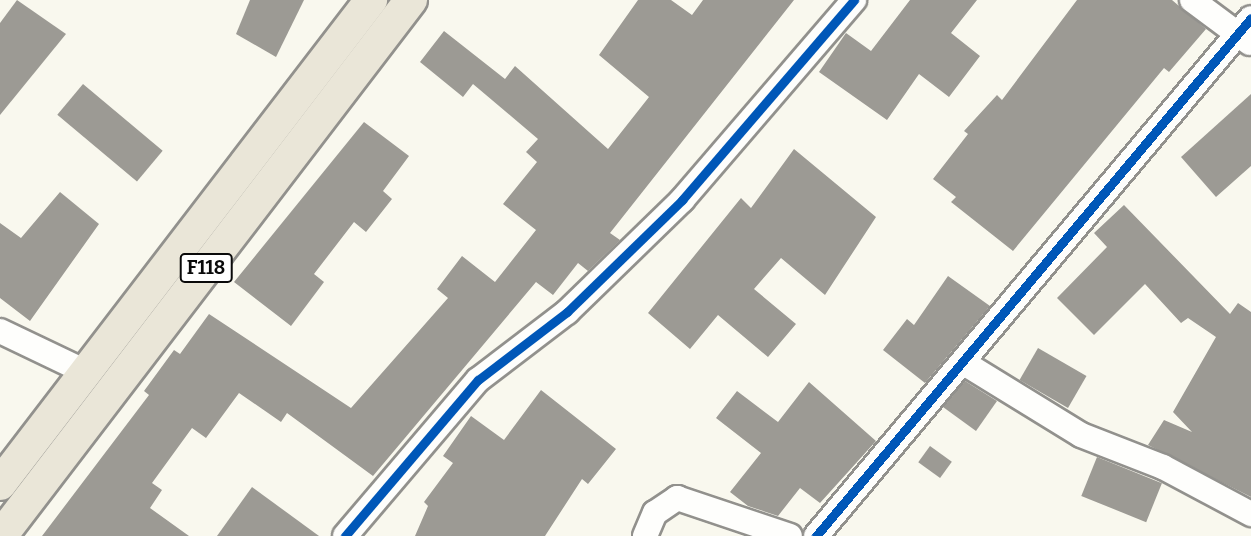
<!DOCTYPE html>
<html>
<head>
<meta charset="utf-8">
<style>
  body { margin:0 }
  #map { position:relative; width:1251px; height:536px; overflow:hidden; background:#f9f8ee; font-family:Bitter,serif }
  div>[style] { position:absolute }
  .building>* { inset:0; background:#9c9a94; transform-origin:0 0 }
  .roads { filter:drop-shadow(2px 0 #92918d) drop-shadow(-2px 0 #92918d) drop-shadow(0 2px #92918d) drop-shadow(0 -2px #92918d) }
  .minor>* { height:24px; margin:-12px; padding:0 12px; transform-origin:12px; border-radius:12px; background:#fefefc }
  .major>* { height:32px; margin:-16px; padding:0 16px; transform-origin:16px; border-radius:16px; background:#eae6d8 }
  .cycleway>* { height:9px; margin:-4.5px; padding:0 4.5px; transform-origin:4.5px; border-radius:4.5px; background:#0057b8 }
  span { translate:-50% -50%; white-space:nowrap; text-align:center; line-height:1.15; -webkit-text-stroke:7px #fff; paint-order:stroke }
  .shield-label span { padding:2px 5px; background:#fff; border:2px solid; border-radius:5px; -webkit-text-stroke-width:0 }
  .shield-label { font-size:19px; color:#0a0a0a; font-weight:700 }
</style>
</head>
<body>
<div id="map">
  <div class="building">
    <div style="clip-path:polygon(17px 0,66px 34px,0 115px,0 23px)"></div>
    <div style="clip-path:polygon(250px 0,304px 0,276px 57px,236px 34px)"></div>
    <div style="clip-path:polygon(638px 0,671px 0,692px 15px,703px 0,794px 0,610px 233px,620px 240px,588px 271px,578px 263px,553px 295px,536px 282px,373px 476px,287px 413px,281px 422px,239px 393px,206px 438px,192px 428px,152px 483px,162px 490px,150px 508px,189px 536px,42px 536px,149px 395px,144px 391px,174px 350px,180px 354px,209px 314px,351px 408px,448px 298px,437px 289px,462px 256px,495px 282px,536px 230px,503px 204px,537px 162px,526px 152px,538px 139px,473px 84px,463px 97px,420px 62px,444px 31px,505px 79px,515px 66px,608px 149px,649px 97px,599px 55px)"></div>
    <div style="clip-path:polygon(910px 0,977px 0,951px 33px,980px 56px,949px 97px,919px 74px,887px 120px,819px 72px,846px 33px,871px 51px)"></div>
    <div style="clip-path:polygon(1077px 0,1172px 0,1206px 29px,1169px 72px,1164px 68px,1013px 251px,951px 202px,956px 197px,933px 179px,968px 134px,964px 131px,997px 95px,1002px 100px)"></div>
    <div style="left:83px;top:84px;width:104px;height:40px;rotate:40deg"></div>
    <div style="clip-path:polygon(1251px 94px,1251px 166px,1216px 197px,1181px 157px)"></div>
    <div style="clip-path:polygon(364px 122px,409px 156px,383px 191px,392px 199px,366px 232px,354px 222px,314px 274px,324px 282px,291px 326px,234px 282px)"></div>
    <div style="clip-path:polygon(794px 149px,876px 217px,825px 295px,781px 258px,754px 289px,796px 324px,768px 357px,718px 315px,690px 349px,648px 313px,741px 198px,751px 208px)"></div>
    <div style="clip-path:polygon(60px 192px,99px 224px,30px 321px,0 298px,0 223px,21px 238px)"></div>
    <div style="clip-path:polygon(1124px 205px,1230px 314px,1238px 303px,1251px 312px,1251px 497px,1148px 445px,1164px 420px,1192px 432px,1173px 412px,1216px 337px,1188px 318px,1181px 323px,1145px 284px,1094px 335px,1057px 298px,1107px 247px,1094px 233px)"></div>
    <div style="clip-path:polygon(948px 276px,990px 306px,925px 383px,883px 350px,907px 319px,914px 325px)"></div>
    <div style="left:1038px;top:348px;width:56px;height:37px;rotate:30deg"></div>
    <div style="clip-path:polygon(965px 381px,997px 401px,976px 431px,943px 407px)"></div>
    <div style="clip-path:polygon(809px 382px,876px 441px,820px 503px,800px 488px,778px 516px,748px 506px,730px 492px,761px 453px,716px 418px,737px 391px,778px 422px)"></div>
    <div style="clip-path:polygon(541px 390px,616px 449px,588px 484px,582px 479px,545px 536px,415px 536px,428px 506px,424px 502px,453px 463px,443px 456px,471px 416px,504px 440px)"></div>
    <div style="left:930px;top:446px;width:27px;height:20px;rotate:36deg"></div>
    <div style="left:1097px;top:457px;width:70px;height:42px;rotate:22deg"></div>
    <div style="clip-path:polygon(252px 487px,319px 536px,217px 536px)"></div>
  </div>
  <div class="roads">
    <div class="minor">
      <div style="left:1192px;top:0;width:72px;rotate:36.6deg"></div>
      <div style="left:0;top:331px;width:95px;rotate:25.5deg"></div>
      <div style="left:964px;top:363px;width:137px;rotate:31.6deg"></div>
      <div style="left:1081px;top:435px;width:88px;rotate:21.3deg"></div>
      <div style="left:1163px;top:467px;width:100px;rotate:28.1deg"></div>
      <div style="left:345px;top:536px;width:205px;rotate:-49.6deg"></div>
      <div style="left:478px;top:380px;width:112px;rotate:-37.4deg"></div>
      <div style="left:567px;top:312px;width:161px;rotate:-44.2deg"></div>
      <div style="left:682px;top:200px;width:264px;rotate:-49.3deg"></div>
      <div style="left:645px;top:536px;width:25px;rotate:-67deg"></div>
      <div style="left:655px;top:513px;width:27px;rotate:-34deg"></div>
      <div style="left:677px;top:498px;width:119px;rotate:18.6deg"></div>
      <div style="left:816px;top:536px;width:676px;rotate:-49.98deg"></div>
    </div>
    <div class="major">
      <div style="left:0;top:484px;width:610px;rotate:-52.53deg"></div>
      <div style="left:1px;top:536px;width:675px;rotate:-52.59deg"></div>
    </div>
  </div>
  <div class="cycleway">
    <div style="left:345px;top:536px;width:205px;rotate:-49.6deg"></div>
    <div style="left:478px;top:380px;width:112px;rotate:-37.4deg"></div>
    <div style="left:567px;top:312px;width:161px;rotate:-44.2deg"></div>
    <div style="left:682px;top:200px;width:264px;rotate:-49.3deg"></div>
    <div style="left:816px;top:536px;width:676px;rotate:-49.98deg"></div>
  </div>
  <div class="shield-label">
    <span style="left:206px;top:268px">F118</span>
  </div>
</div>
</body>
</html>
